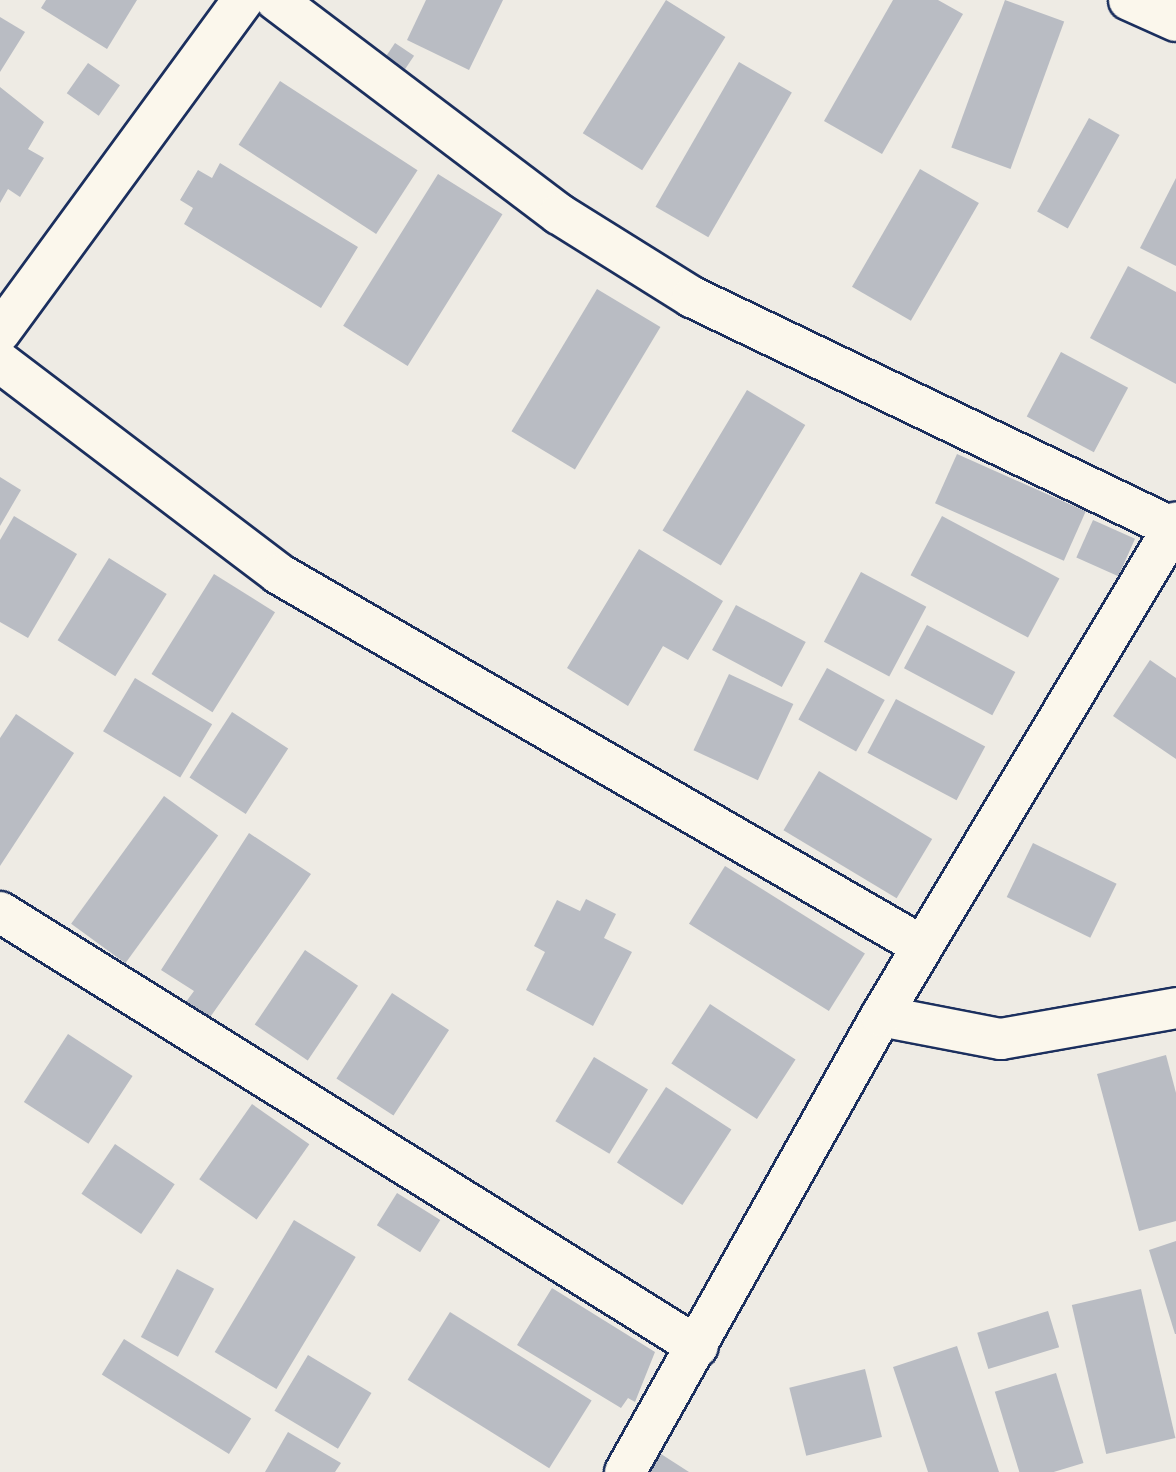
<!DOCTYPE html>
<html>
<head>
<meta charset="utf-8">
<style>
  body { margin:0 }
  #map { position:relative; width:1176px; height:1472px; overflow:hidden; background:#eeebe4; font-family:Mynerve,sans-serif }
  div>[style] { position:absolute }
  .building>* { inset:0; background:#b9bcc3; transform-origin:0 0 }
  .roads { filter:drop-shadow(2px 0 #1b2f5e) drop-shadow(-2px 0 #1b2f5e) drop-shadow(0 2px #1b2f5e) drop-shadow(0 -2px #1b2f5e) }
  .minor>* { height:40px; margin:-20px; padding:0 20px; transform-origin:20px; border-radius:20px; background:#fbf7ec }
  span { translate:-50% -50%; white-space:nowrap; text-align:center; line-height:1.15; -webkit-text-stroke:8px #fbf7ec; paint-order:stroke }
</style>
</head>
<body>
<div id="map">
  <div class="building">
    <div style="clip-path:polygon(46px 0,137px 0,107px 49px,41px 8px)"></div>
    <div style="clip-path:polygon(426px 0,503px 0,469px 70px,407px 40px)"></div>
    <div style="left:666px;top:0;width:70px;height:157px;rotate:32deg"></div>
    <div style="clip-path:polygon(893px 0,938px 0,963px 14px,882px 154px,824px 121px)"></div>
    <div style="left:1005px;top:0;width:63px;height:157px;rotate:20deg"></div>
    <div style="clip-path:polygon(0 17px,25px 32px,0 72px)"></div>
    <div style="left:395px;top:43px;width:23px;height:28px;rotate:34deg"></div>
    <div style="left:739px;top:62px;width:61px;height:167px;rotate:30deg"></div>
    <div style="left:88px;top:63px;width:39px;height:37px;rotate:35deg"></div>
    <div style="left:280px;top:81px;width:164px;height:76px;rotate:33deg"></div>
    <div style="clip-path:polygon(0 87px,44px 122px,28px 149px,44px 158px,20px 197px,8px 189px,0 203px)"></div>
    <div style="left:1089px;top:118px;width:35px;height:107px;rotate:29deg"></div>
    <div style="clip-path:polygon(220px 163px,358px 247px,321px 308px,184px 224px,193px 208px,180px 200px,198px 170px,212px 178px)"></div>
    <div style="left:920px;top:169px;width:68px;height:136px;rotate:30deg"></div>
    <div style="left:438px;top:174px;width:76px;height:179px;rotate:32deg"></div>
    <div style="clip-path:polygon(1176px 178px,1176px 266px,1140px 248px)"></div>
    <div style="clip-path:polygon(1128px 266px,1176px 292px,1176px 384px,1090px 338px)"></div>
    <div style="left:597px;top:289px;width:74px;height:166px;rotate:31deg"></div>
    <div style="left:1061px;top:352px;width:76px;height:73px;rotate:28deg"></div>
    <div style="left:747px;top:390px;width:68px;height:164px;rotate:31deg"></div>
    <div style="left:957px;top:454px;width:141px;height:54px;rotate:24deg"></div>
    <div style="clip-path:polygon(0 477px,21px 490px,0 526px)"></div>
    <div style="clip-path:polygon(14px 516px,77px 554px,28px 638px,0 622px,0 540px)"></div>
    <div style="left:942px;top:516px;width:133px;height:67px;rotate:28deg"></div>
    <div style="left:1093px;top:520px;width:46px;height:41px;rotate:24deg"></div>
    <div style="clip-path:polygon(639px 549px,723px 601px,688px 660px,663px 646px,628px 706px,567px 668px)"></div>
    <div style="left:109px;top:558px;width:68px;height:97px;rotate:32deg"></div>
    <div style="left:861px;top:572px;width:74px;height:79px;rotate:28deg"></div>
    <div style="left:214px;top:574px;width:72px;height:118px;rotate:32deg"></div>
    <div style="left:736px;top:605px;width:79px;height:51px;rotate:28deg"></div>
    <div style="left:927px;top:625px;width:100px;height:49px;rotate:28deg"></div>
    <div style="clip-path:polygon(1150px 660px,1176px 678px,1176px 759px,1113px 716px)"></div>
    <div style="left:827px;top:668px;width:66px;height:59px;rotate:29deg"></div>
    <div style="left:729px;top:674px;width:71px;height:84px;rotate:25deg"></div>
    <div style="left:135px;top:678px;width:90px;height:62px;rotate:31deg"></div>
    <div style="left:896px;top:699px;width:101px;height:61px;rotate:28deg"></div>
    <div style="left:232px;top:712px;width:67px;height:78px;rotate:33deg"></div>
    <div style="clip-path:polygon(16px 714px,74px 753px,0 866px,0 738px)"></div>
    <div style="left:819px;top:771px;width:132px;height:69px;rotate:31deg"></div>
    <div style="left:164px;top:796px;width:67px;height:158px;rotate:36deg"></div>
    <div style="clip-path:polygon(249px 833px,311px 874px,206px 1023px,183px 1006px,194px 991px,161px 970px)"></div>
    <div style="left:1033px;top:843px;width:93px;height:60px;rotate:26deg"></div>
    <div style="left:725px;top:866px;width:165px;height:68px;rotate:32deg"></div>
    <div style="clip-path:polygon(586px 899px,616px 914px,604px 938px,632px 952px,593px 1026px,526px 990px,545px 952px,534px 946px,557px 900px,580px 911px)"></div>
    <div style="left:305px;top:950px;width:64px;height:90px;rotate:34deg"></div>
    <div style="left:392px;top:993px;width:68px;height:102px;rotate:33deg"></div>
    <div style="left:710px;top:1004px;width:102px;height:71px;rotate:33deg"></div>
    <div style="left:68px;top:1034px;width:77px;height:81px;rotate:33deg"></div>
    <div style="clip-path:polygon(1166px 1055px,1176px 1093px,1176px 1221px,1139px 1231px,1097px 1074px)"></div>
    <div style="left:594px;top:1057px;width:63px;height:75px;rotate:31deg"></div>
    <div style="left:666px;top:1087px;width:78px;height:90px;rotate:33deg"></div>
    <div style="left:252px;top:1104px;width:70px;height:92px;rotate:35deg"></div>
    <div style="left:115px;top:1144px;width:72px;height:60px;rotate:34deg"></div>
    <div style="left:397px;top:1193px;width:51px;height:38px;rotate:32deg"></div>
    <div style="left:294px;top:1220px;width:72px;height:154px;rotate:31deg"></div>
    <div style="clip-path:polygon(1176px 1241px,1176px 1334px,1175px 1334px,1149px 1250px)"></div>
    <div style="left:177px;top:1269px;width:42px;height:77px;rotate:28deg"></div>
    <div style="clip-path:polygon(552px 1288px,655px 1352px,635px 1402px,628px 1398px,621px 1408px,517px 1345px)"></div>
    <div style="left:1141px;top:1289px;width:153px;height:71px;rotate:77deg"></div>
    <div style="left:1048px;top:1311px;width:38px;height:74px;rotate:73deg"></div>
    <div style="left:450px;top:1312px;width:167px;height:80px;rotate:32deg"></div>
    <div style="left:124px;top:1339px;width:150px;height:42px;rotate:32deg"></div>
    <div style="clip-path:polygon(957px 1346px,999px 1472px,928px 1472px,893px 1367px)"></div>
    <div style="left:308px;top:1355px;width:74px;height:65px;rotate:31deg"></div>
    <div style="left:865px;top:1369px;width:70px;height:78px;rotate:76deg"></div>
    <div style="left:1056px;top:1373px;width:94px;height:64px;rotate:73deg"></div>
    <div style="clip-path:polygon(288px 1432px,341px 1463px,335px 1472px,265px 1472px)"></div>
    <div style="clip-path:polygon(661px 1454px,689px 1472px,650px 1472px)"></div>
  </div>
  <div class="roads">
    <div class="minor">
      <div style="left:276px;top:0;width:355px;rotate:37.1deg"></div>
      <div style="left:559px;top:214px;width:157px;rotate:32deg"></div>
      <div style="left:692px;top:297px;width:534px;rotate:25.65deg"></div>
      <div style="left:1129px;top:0;width:51px;rotate:24.1deg"></div>
      <div style="left:0;top:332px;width:411px;rotate:-53.8deg"></div>
      <div style="left:0;top:362px;width:350px;rotate:37.2deg"></div>
      <div style="left:279px;top:574px;width:743px;rotate:30.05deg"></div>
      <div style="left:0;top:912px;width:822px;rotate:31.93deg"></div>
      <div style="left:881px;top:1016px;width:122px;rotate:10.9deg"></div>
      <div style="left:1001px;top:1039px;width:178px;rotate:-10deg"></div>
      <div style="left:625px;top:1472px;width:523px;rotate:-60.69deg"></div>
      <div style="left:881px;top:1016px;width:575px;rotate:-59.1deg"></div>
    </div>
  </div>
</div>
</body>
</html>
